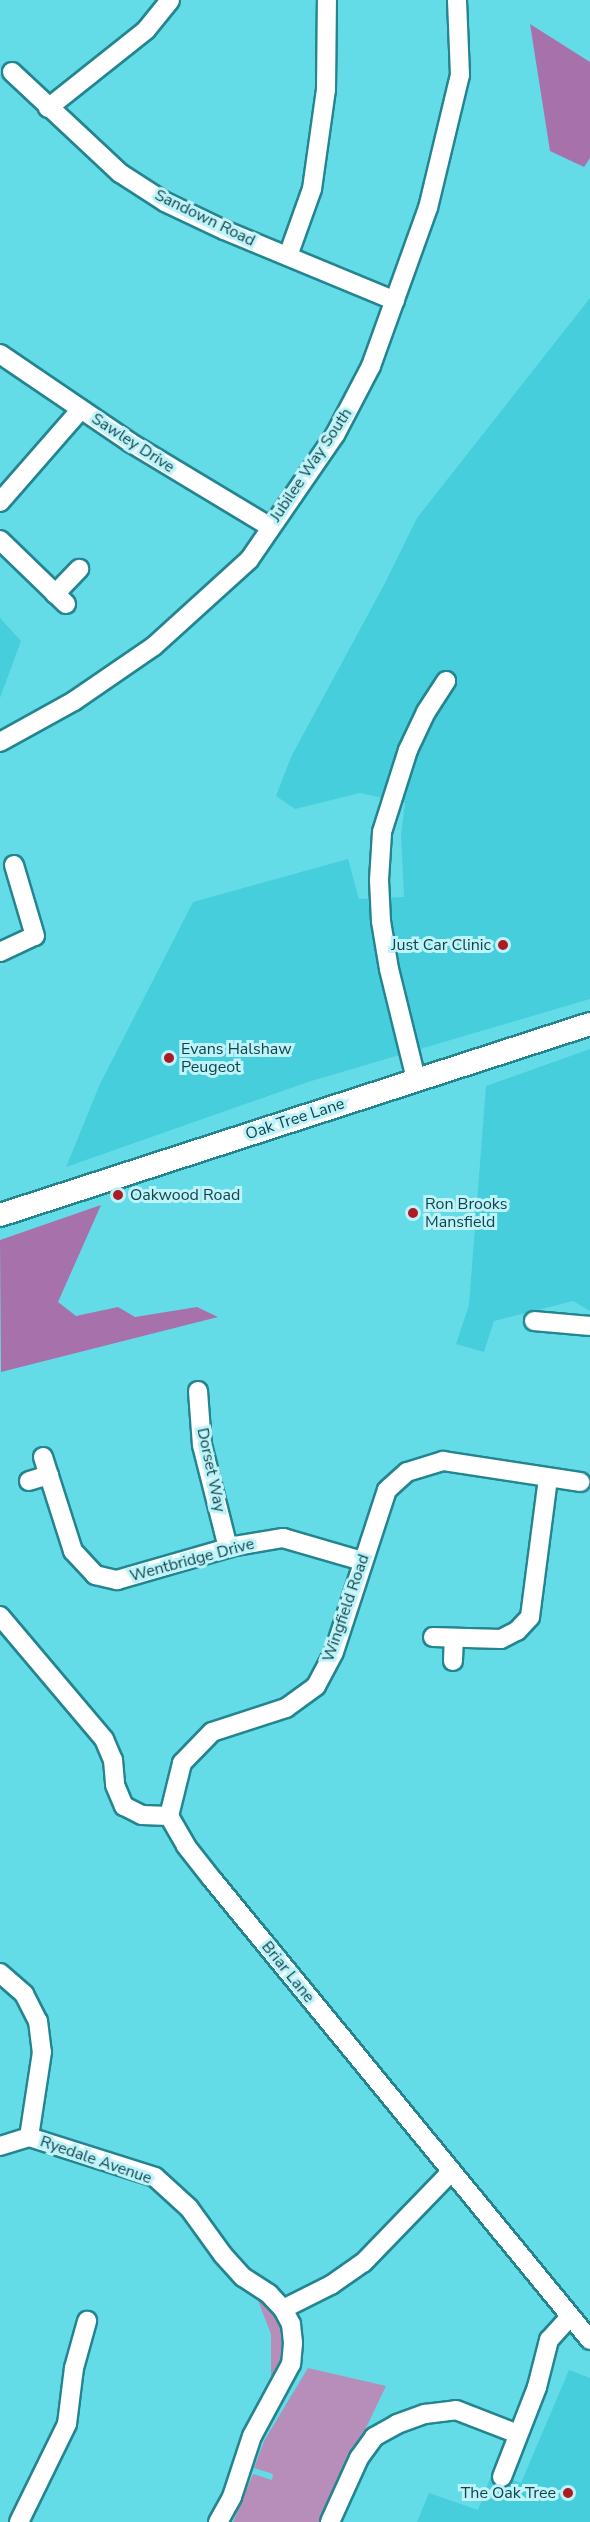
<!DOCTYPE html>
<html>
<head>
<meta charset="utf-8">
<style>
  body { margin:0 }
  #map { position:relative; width:590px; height:2522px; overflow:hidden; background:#63dce8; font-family:"Nunito Sans",sans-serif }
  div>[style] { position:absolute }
  .built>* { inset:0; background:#47cedc }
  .green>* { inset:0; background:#b78db9 }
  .forest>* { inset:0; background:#a772ab }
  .roads { filter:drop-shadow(2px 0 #24858f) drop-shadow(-2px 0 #24858f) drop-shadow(0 2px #24858f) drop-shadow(0 -2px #24858f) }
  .minor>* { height:18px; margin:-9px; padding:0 9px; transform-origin:9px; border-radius:9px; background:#fff }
  .major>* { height:22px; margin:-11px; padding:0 11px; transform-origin:11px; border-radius:11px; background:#fff }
  .dots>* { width:16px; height:16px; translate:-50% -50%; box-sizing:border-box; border:3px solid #bef3f9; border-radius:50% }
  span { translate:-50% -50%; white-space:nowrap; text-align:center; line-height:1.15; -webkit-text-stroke:6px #bef3f9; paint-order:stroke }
  .street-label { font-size:16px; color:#0f454a }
  .poi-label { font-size:16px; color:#0f454a }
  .right { translate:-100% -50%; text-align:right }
  .left { translate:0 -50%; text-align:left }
</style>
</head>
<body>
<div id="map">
  <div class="built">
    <div style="clip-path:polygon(590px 298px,590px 999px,308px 1082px,66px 1167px,100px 1084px,193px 902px,348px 859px,359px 899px,404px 897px,401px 835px,405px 803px,360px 793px,295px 809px,276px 796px,291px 757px,385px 583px,417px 518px)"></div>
    <div style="clip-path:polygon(0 618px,21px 641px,0 698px)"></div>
    <div style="clip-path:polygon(590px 1049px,590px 1311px,573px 1301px,494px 1321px,484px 1352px,456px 1344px,469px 1305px,486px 1086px)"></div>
    <div style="clip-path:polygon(569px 2370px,590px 2378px,590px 2522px,417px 2522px,429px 2493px,478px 2510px,492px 2473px,521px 2483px)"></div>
  </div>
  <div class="green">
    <div style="clip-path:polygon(261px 2297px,274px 2312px,281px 2326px,284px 2344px,282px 2361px,271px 2383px,271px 2334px,257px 2298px)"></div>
    <div style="clip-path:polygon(308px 2368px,386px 2386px,321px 2522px,233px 2522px,253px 2474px,272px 2480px,273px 2474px,254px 2468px,257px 2460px,264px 2441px)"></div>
  </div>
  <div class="forest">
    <div style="clip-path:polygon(530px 24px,590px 62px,590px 158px,584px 167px,550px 151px)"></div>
    <div style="clip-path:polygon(101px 1205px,58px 1302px,76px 1316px,118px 1307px,135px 1317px,197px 1307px,218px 1317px,1px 1372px,0 1240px)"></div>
  </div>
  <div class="roads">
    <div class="minor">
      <div style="left:12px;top:72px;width:148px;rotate:43.1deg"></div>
      <div style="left:120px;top:173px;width:54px;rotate:32.8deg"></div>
      <div style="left:165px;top:202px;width:65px;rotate:25.4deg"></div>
      <div style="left:224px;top:230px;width:185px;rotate:22.5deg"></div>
      <div style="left:48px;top:108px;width:125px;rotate:-38.5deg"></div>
      <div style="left:146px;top:30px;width:38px;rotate:-51deg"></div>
      <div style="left:288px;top:256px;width:71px;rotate:-70.3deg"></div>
      <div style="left:312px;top:189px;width:100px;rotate:-82deg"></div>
      <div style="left:326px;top:90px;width:90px;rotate:-89.4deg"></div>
      <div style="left:0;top:354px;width:158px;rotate:34.2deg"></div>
      <div style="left:131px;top:443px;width:162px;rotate:31.1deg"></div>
      <div style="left:0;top:502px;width:123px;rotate:-48.9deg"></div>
      <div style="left:0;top:540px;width:92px;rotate:44.1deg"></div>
      <div style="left:55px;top:594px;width:35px;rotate:-46deg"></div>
      <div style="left:0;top:742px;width:85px;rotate:-29deg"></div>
      <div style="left:74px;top:701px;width:97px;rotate:-34.5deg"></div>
      <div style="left:154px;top:646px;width:128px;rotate:-42.2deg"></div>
      <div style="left:249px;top:560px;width:152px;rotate:-55.5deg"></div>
      <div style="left:335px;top:435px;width:78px;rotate:-62.4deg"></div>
      <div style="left:371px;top:366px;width:168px;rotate:-70.2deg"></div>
      <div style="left:428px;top:208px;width:137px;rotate:-76.5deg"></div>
      <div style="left:460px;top:75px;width:75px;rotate:-92.3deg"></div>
      <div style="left:0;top:952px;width:38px;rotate:-25deg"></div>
      <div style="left:35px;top:936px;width:74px;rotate:-106.5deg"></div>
      <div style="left:416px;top:1079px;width:113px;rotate:-103.8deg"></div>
      <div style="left:389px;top:969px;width:49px;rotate:-99.5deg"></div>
      <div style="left:381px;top:921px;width:41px;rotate:-92.8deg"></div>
      <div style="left:379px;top:880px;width:48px;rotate:-86.4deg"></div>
      <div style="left:382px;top:832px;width:86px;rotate:-72.4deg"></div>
      <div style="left:408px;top:750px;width:42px;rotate:-64.7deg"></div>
      <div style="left:426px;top:712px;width:37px;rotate:-57deg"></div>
      <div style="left:534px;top:1321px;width:56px;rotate:5.1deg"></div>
      <div style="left:198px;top:1391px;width:54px;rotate:85.8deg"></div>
      <div style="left:202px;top:1445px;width:106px;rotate:75.8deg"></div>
      <div style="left:43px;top:1457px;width:99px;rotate:72.3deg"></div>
      <div style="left:73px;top:1551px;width:33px;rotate:47deg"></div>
      <div style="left:95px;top:1575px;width:23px;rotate:13deg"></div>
      <div style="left:117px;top:1580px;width:123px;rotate:-16.1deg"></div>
      <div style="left:235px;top:1546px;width:49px;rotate:-9.5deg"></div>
      <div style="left:283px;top:1538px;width:82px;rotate:16.2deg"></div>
      <div style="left:29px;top:1481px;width:21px;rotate:-17deg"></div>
      <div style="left:0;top:1616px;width:161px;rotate:49.8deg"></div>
      <div style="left:104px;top:1739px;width:23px;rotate:67deg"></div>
      <div style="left:113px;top:1760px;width:25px;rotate:85deg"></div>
      <div style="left:115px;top:1785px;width:23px;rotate:67deg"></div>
      <div style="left:124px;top:1806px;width:20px;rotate:27deg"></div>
      <div style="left:142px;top:1815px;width:27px;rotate:2deg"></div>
      <div style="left:169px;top:1816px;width:34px;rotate:60deg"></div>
      <div style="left:186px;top:1846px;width:42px;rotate:51.8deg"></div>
      <div style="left:212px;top:1879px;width:596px;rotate:50.65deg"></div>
      <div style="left:433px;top:1637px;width:68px;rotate:1.7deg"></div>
      <div style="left:501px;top:1639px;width:18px;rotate:-27deg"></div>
      <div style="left:517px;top:1631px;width:19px;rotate:-47deg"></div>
      <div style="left:530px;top:1617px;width:140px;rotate:-82.6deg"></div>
      <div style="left:453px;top:1661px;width:23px;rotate:-88deg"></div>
      <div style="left:169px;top:1816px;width:55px;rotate:-76.2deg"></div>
      <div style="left:182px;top:1763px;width:43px;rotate:-45.9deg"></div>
      <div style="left:212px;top:1732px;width:78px;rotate:-18deg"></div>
      <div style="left:286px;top:1708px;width:37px;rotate:-36deg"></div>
      <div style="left:316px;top:1686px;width:38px;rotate:-62deg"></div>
      <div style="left:334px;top:1652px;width:170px;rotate:-71.9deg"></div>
      <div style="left:387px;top:1490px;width:27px;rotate:-42deg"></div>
      <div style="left:407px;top:1472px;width:38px;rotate:-17deg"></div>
      <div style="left:443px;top:1461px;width:139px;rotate:8.7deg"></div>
      <div style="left:0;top:1973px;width:32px;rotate:41deg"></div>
      <div style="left:24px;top:1994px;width:30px;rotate:63deg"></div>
      <div style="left:38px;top:2021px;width:31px;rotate:83deg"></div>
      <div style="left:42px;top:2052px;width:86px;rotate:98.7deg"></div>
      <div style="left:0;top:2146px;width:30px;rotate:-17deg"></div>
      <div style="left:29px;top:2137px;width:132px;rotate:17.6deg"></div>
      <div style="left:155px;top:2177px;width:46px;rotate:42.4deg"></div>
      <div style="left:189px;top:2208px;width:58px;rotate:54.1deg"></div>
      <div style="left:223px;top:2255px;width:30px;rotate:48deg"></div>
      <div style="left:243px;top:2277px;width:31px;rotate:33deg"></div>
      <div style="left:269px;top:2294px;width:21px;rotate:47deg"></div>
      <div style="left:283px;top:2309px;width:17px;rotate:62deg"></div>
      <div style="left:291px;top:2324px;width:19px;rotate:84deg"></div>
      <div style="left:293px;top:2343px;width:21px;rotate:95deg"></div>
      <div style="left:291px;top:2364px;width:82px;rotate:118.4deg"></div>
      <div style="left:252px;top:2436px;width:64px;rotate:108.2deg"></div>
      <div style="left:232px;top:2497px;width:29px;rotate:119deg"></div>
      <div style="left:283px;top:2309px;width:54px;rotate:-26.6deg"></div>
      <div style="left:331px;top:2285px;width:39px;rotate:-35deg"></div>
      <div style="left:363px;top:2263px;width:127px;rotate:-46deg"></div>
      <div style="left:502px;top:2477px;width:97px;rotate:-68.7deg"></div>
      <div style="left:537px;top:2387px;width:49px;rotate:-75.7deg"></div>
      <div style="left:549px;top:2340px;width:31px;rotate:-48deg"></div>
      <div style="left:19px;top:2522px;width:109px;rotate:-63.9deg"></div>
      <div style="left:67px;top:2424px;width:56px;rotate:-82.9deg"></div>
      <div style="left:74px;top:2368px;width:49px;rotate:-74.5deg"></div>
      <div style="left:330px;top:2522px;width:70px;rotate:-65.6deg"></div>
      <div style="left:359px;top:2458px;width:26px;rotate:-54deg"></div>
      <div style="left:374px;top:2437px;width:26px;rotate:-29deg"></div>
      <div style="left:397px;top:2424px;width:30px;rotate:-20deg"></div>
      <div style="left:425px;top:2414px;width:31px;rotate:-7deg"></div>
      <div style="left:456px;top:2410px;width:66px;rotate:21.2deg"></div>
    </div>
    <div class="major">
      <div style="left:0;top:1215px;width:620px;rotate:-17.94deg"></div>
    </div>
  </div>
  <div class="dots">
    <div style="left:503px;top:945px;background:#ad1a24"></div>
    <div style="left:169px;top:1058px;background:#ad1a24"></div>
    <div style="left:118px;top:1195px;background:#ad1a24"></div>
    <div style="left:413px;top:1213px;background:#ad1a24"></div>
    <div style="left:568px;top:2493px;background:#ad1a24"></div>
  </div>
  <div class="street-label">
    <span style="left:205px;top:218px;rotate:26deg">Sandown Road</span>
    <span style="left:133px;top:443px;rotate:33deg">Sawley Drive</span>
    <span style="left:311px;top:465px;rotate:-56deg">Jubilee Way South</span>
    <span style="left:295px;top:1119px;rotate:-18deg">Oak Tree Lane</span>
    <span style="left:211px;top:1470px;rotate:78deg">Dorset Way</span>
    <span style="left:192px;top:1560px;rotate:-15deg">Wentbridge Drive</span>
    <span style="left:346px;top:1608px;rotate:-71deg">Wingfield Road</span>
    <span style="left:288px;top:1972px;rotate:51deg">Briar Lane</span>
    <span style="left:96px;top:2160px;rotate:19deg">Ryedale Avenue</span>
  </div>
  <div class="poi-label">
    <span class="right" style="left:491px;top:945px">Just Car Clinic</span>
    <span class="left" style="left:181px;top:1058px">Evans Halshaw<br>Peugeot</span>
    <span class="left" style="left:130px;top:1195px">Oakwood Road</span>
    <span class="left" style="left:425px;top:1213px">Ron Brooks<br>Mansfield</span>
    <span class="right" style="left:556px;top:2493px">The Oak Tree</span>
  </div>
</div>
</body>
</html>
